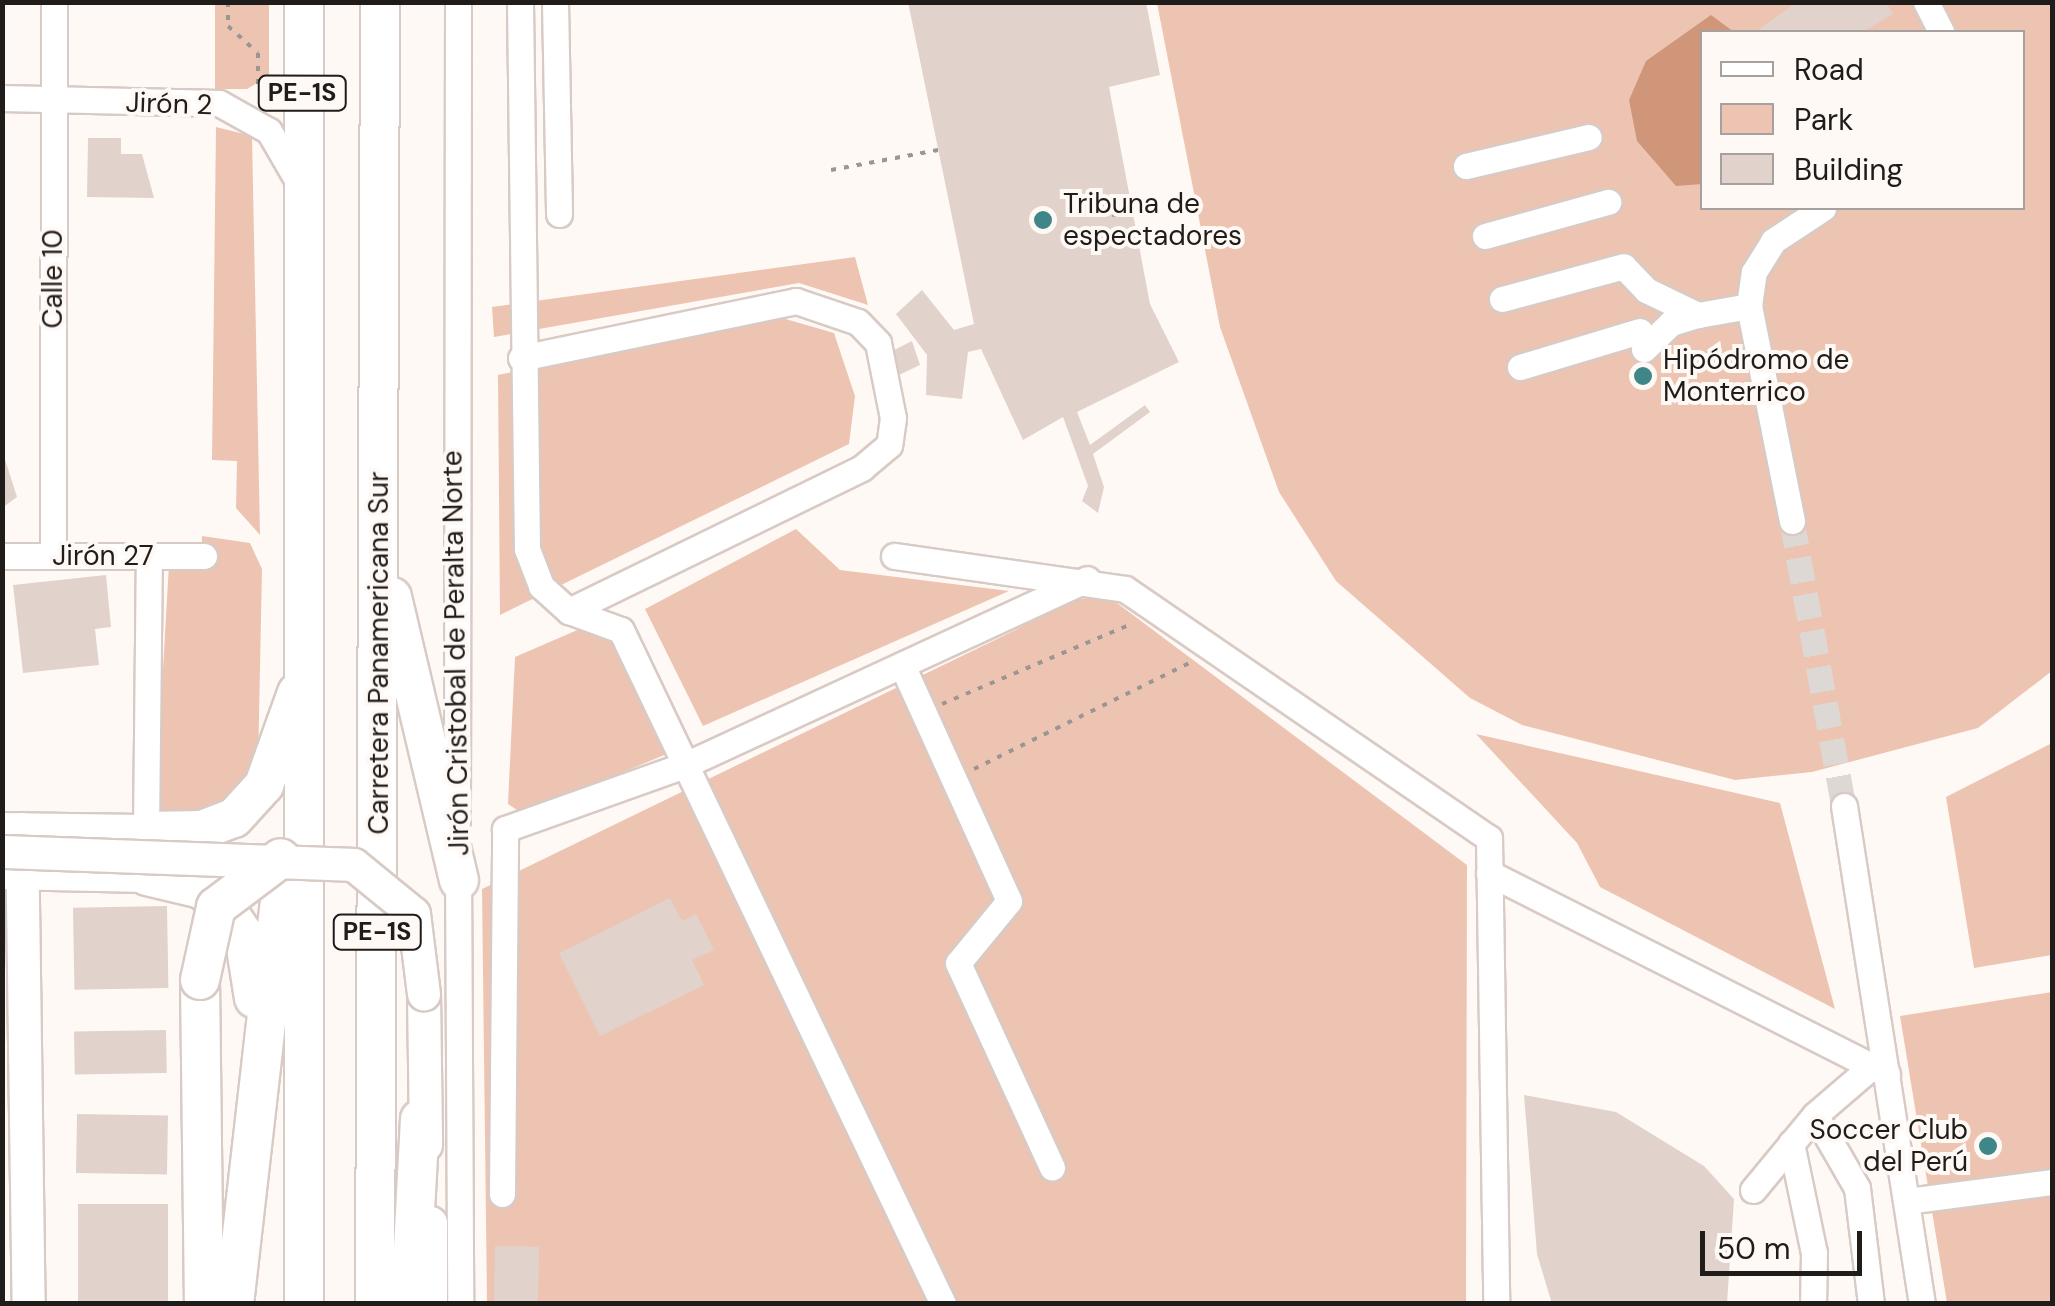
<!DOCTYPE html>
<html>
<head>
<meta charset="utf-8">
<style>
  body { margin:0 }
  #map { position:relative; width:2055px; height:1306px; overflow:hidden; background:#fff9f6; font-family:"DM Sans",sans-serif }
  div>[style] { position:absolute }
  .green>* { inset:0; background:#edc4b1 }
  .water>* { inset:0; background:#cf967a }
  .building>* { inset:0; background:#e1d3cc; transform-origin:0 0 }
  .minor-tunnel>* { height:25px; margin-top:-12.5px; transform-origin:0; background:repeating-linear-gradient(90deg,#ded8d5 0 25px,transparent 0 37px) }
  .path>* { height:4px; margin-top:-2px; transform-origin:0; background:repeating-linear-gradient(90deg,#9b9693 0 5px,transparent 0 13px) }
  .roads { filter:drop-shadow(2px 0 #d8cac4) drop-shadow(-2px 0 #d8cac4) drop-shadow(0 2px #d8cac4) drop-shadow(0 -2px #d8cac4) }
  .minor>* { height:25px; margin:-12.5px; padding:0 12.5px; transform-origin:12.5px; border-radius:12.5px; background:#fff }
  .major>* { height:32px; margin:-16px; padding:0 16px; transform-origin:16px; border-radius:16px; background:#fff }
  .highway>* { height:38px; margin:-19px; padding:0 19px; transform-origin:19px; border-radius:19px; background:#fff }
  .bridges { filter:drop-shadow(2px 0 #d8cac4) drop-shadow(-2px 0 #d8cac4) drop-shadow(0 2px #d8cac4) drop-shadow(0 -2px #d8cac4) }
  .major-bridge>* { height:32px; margin:-16px; padding:0 16px; transform-origin:16px; border-radius:16px; background:#fff }
  .highway-bridge>* { height:38px; margin:-19px; padding:0 19px; transform-origin:19px; border-radius:19px; background:#fff }
  .dots>* { width:28px; height:28px; translate:-50% -50%; box-sizing:border-box; border:5px solid #fff9f6; border-radius:50% }
  span { translate:-50% -50%; white-space:nowrap; text-align:center; line-height:1.15; -webkit-text-stroke:8px #fff9f6; paint-order:stroke }
  .shield-label span { padding:2px 8px; background:#fff9f6; border:2px solid; border-radius:8px; -webkit-text-stroke-width:0 }
  .shield-label { font-size:25px; color:#201c19; font-weight:700 }
  .street-label { font-size:28px; color:#201c19 }
  .poi-label { font-size:28px; color:#201c19 }
  .left { translate:0 -50%; text-align:left }
  .right { translate:-100% -50%; text-align:right }
  .frame { position:absolute; inset:0; border:5px solid #201c19; pointer-events:none }
  .legend { position:absolute; left:1700px; top:30px; width:325px; height:180px; box-sizing:border-box; background:#fff9f6; border:2px solid #a6a19e; margin:0; padding:12px 18px; list-style:none; font-size:30px; color:#201c19 }
  .legend li { display:flex; align-items:center; gap:20px; height:50px }
  .legend b { width:50px; border:2px solid #a6a19e }
  .scale { position:absolute; left:1700px; top:1231px; width:162px; height:45px; box-sizing:border-box; border:5px solid #201c19; border-top:0; padding-left:12px; font-size:30px; line-height:35px; white-space:nowrap; color:#201c19; -webkit-text-stroke:8px #fff9f6; paint-order:stroke }
</style>
</head>
<body>
<div id="map">
  <div class="green">
    <div style="clip-path:polygon(215px 3px,269px 3px,269px 76px,247px 89px,215px 89px)"></div>
    <div style="clip-path:polygon(evenodd,1157px 3px,2052px 3px,2052px 671px,1978px 728px,1812px 772px,1735px 780px,1522px 725px,1470px 698px,1336px 581px,1279px 492px,1220px 327px,1157px 3px,1702px 32px,2022px 32px,2022px 208px,1702px 208px,1702px 32px)"></div>
    <div style="clip-path:polygon(216px 127px,252px 136px,260px 535px,236px 508px,237px 461px,212px 460px)"></div>
    <div style="clip-path:polygon(855px 257px,868px 305px,799px 283px,494px 337px,492px 307px)"></div>
    <div style="clip-path:polygon(782px 318px,834px 333px,855px 396px,849px 444px,500px 615px,498px 375px)"></div>
    <div style="clip-path:polygon(796px 529px,840px 570px,1009px 591px,703px 726px,645px 609px)"></div>
    <div style="clip-path:polygon(202px 536px,250px 543px,262px 569px,258px 766px,229px 803px,164px 823px,155px 809px,169px 564px,201px 563px)"></div>
    <div style="clip-path:polygon(1109px 597px,1467px 865px,1466px 1303px,487px 1303px,482px 889px,1079px 599px)"></div>
    <div style="clip-path:polygon(582px 628px,611px 635px,669px 753px,523px 814px,508px 804px,515px 657px)"></div>
    <div style="clip-path:polygon(1476px 734px,1780px 803px,1835px 1009px,1600px 887px,1577px 843px)"></div>
    <div style="clip-path:polygon(2052px 743px,2052px 955px,1974px 968px,1946px 797px)"></div>
    <div style="clip-path:polygon(2052px 992px,2052px 1303px,1947px 1303px,1900px 1016px)"></div>
  </div>
  <div class="water">
    <div style="clip-path:polygon(1711px 15px,1734px 32px,1702px 32px,1702px 184px,1676px 186px,1637px 141px,1629px 100px,1646px 61px)"></div>
  </div>
  <div class="building">
    <div style="clip-path:polygon(908px 2px,1146px 2px,1160px 75px,1109px 87px,1150px 304px,1179px 362px,1077px 412px,1090px 445px,1145px 405px,1150px 412px,1093px 454px,1104px 487px,1098px 513px,1082px 501px,1088px 486px,1063px 417px,1023px 440px,981px 349px,968px 352px,962px 399px,926px 395px,927px 355px,896px 314px,922px 290px,954px 330px,974px 324px)"></div>
    <div style="clip-path:polygon(1797px 2px,1886px 2px,1893px 14px,1863px 32px,1755px 32px)"></div>
    <div style="clip-path:polygon(88px 138px,121px 138px,121px 154px,142px 154px,154px 198px,87px 197px)"></div>
    <div style="clip-path:polygon(912px 341px,920px 365px,897px 376px,890px 352px)"></div>
    <div style="clip-path:polygon(2px 450px,17px 497px,2px 508px)"></div>
    <div style="clip-path:polygon(106px 575px,111px 627px,95px 629px,99px 665px,23px 673px,13px 585px)"></div>
    <div style="clip-path:polygon(670px 898px,682px 921px,696px 914px,714px 950px,692px 960px,704px 985px,600px 1036px,559px 953px)"></div>
    <div style="left:167px;top:906px;width:82px;height:94px;rotate:89deg"></div>
    <div style="left:166px;top:1030px;width:43px;height:92px;rotate:89deg"></div>
    <div style="clip-path:polygon(1524px 1095px,1616px 1112px,1704px 1166px,1734px 1199px,1727px 1304px,1552px 1304px,1537px 1254px)"></div>
    <div style="left:77px;top:1114px;width:91px;height:59px;rotate:1deg"></div>
    <div style="left:78px;top:1204px;width:90px;height:100px"></div>
    <div style="left:495px;top:1246px;width:44px;height:58px;rotate:1deg"></div>
  </div>
  <div class="minor-tunnel">
    <div style="left:1792px;top:521px;width:290px;rotate:79.7deg"></div>
  </div>
  <div class="path">
    <div style="left:228px;top:2px;width:24px;rotate:90deg"></div>
    <div style="left:228px;top:26px;width:40px;rotate:42deg"></div>
    <div style="left:258px;top:53px;width:32px;rotate:90deg"></div>
    <div style="left:831px;top:170px;width:109px;rotate:-10.6deg"></div>
    <div style="left:1112px;top:215px;width:18px;rotate:-13deg"></div>
    <div style="left:942px;top:704px;width:205px;rotate:-22.9deg"></div>
    <div style="left:974px;top:769px;width:240px;rotate:-26.2deg"></div>
  </div>
  <div class="roads">
    <div class="minor">
      <div style="left:520px;top:2px;width:547px;rotate:89.27deg"></div>
      <div style="left:527px;top:549px;width:40px;rotate:69deg"></div>
      <div style="left:541px;top:586px;width:38px;rotate:42deg"></div>
      <div style="left:569px;top:611px;width:55px;rotate:20.1deg"></div>
      <div style="left:621px;top:630px;width:747px;rotate:64.46deg"></div>
      <div style="left:555px;top:2px;width:212px;rotate:88.9deg"></div>
      <div style="left:1926px;top:2px;width:34px;rotate:63deg"></div>
      <div style="left:2px;top:98px;width:217px;rotate:1.3deg"></div>
      <div style="left:219px;top:103px;width:57px;rotate:29.2deg"></div>
      <div style="left:269px;top:131px;width:60px;rotate:60deg"></div>
      <div style="left:1466px;top:166px;width:126px;rotate:-13.3deg"></div>
      <div style="left:1485px;top:236px;width:128px;rotate:-15.5deg"></div>
      <div style="left:1627px;top:270px;width:28px;rotate:46deg"></div>
      <div style="left:1646px;top:290px;width:58px;rotate:25.7deg"></div>
      <div style="left:1698px;top:315px;width:52px;rotate:-10deg"></div>
      <div style="left:1502px;top:299px;width:126px;rotate:-15.1deg"></div>
      <div style="left:1644px;top:349px;width:37px;rotate:-44deg"></div>
      <div style="left:1671px;top:323px;width:28px;rotate:-17deg"></div>
      <div style="left:521px;top:358px;width:281px;rotate:-11.7deg"></div>
      <div style="left:796px;top:301px;width:65px;rotate:18.7deg"></div>
      <div style="left:858px;top:322px;width:29px;rotate:46deg"></div>
      <div style="left:878px;top:343px;width:76px;rotate:78.7deg"></div>
      <div style="left:893px;top:418px;width:27px;rotate:98deg"></div>
      <div style="left:889px;top:445px;width:35px;rotate:140deg"></div>
      <div style="left:862px;top:468px;width:326px;rotate:154deg"></div>
      <div style="left:1520px;top:367px;width:125px;rotate:-16.7deg"></div>
      <div style="left:1792px;top:521px;width:219px;rotate:-101.3deg"></div>
      <div style="left:1749px;top:306px;width:34px;rotate:-82deg"></div>
      <div style="left:1754px;top:272px;width:36px;rotate:-58deg"></div>
      <div style="left:1773px;top:241px;width:60px;rotate:-33.4deg"></div>
      <div style="left:2px;top:556px;width:202px"></div>
      <div style="left:53px;top:556px;width:554px;rotate:-89.9deg"></div>
      <div style="left:894px;top:556px;width:233px;rotate:8.1deg"></div>
      <div style="left:1125px;top:589px;width:441px;rotate:34.4deg"></div>
      <div style="left:1489px;top:838px;width:466px;rotate:89.1deg"></div>
      <div style="left:902px;top:665px;width:259px;rotate:65.6deg"></div>
      <div style="left:1009px;top:901px;width:80px;rotate:129.4deg"></div>
      <div style="left:958px;top:963px;width:225px;rotate:65.3deg"></div>
      <div style="left:1844px;top:806px;width:504px;rotate:81.1deg"></div>
      <div style="left:457px;top:822px;width:820px;rotate:-89.93deg"></div>
      <div style="left:146px;top:831px;width:275px;rotate:-89.4deg"></div>
      <div style="left:458px;top:867px;width:437px;rotate:89.7deg"></div>
      <div style="left:1489px;top:873px;width:446px;rotate:26.8deg"></div>
      <div style="left:1815px;top:1115px;width:84px;rotate:60.1deg"></div>
      <div style="left:1857px;top:1188px;width:117px;rotate:83.1deg"></div>
      <div style="left:1791px;top:1143px;width:112px;rotate:78.2deg"></div>
      <div style="left:1814px;top:1253px;width:51px;rotate:91.1deg"></div>
      <div style="left:1753px;top:1190px;width:97px;rotate:-50.4deg"></div>
      <div style="left:1815px;top:1115px;width:74px;rotate:-40.6deg"></div>
      <div style="left:502px;top:1194px;width:365px;rotate:-89.5deg"></div>
      <div style="left:505px;top:829px;width:191px;rotate:-19.6deg"></div>
      <div style="left:685px;top:765px;width:443px;rotate:-24.8deg"></div>
      <div style="left:1907px;top:1201px;width:146px;rotate:-7.5deg"></div>
    </div>
    <div class="major">
      <div style="left:2px;top:829px;width:144px;rotate:0.8deg"></div>
      <div style="left:22px;top:829px;width:475px;rotate:89.2deg"></div>
      <div style="left:2px;top:873px;width:145px;rotate:1.2deg"></div>
      <div style="left:424px;top:994px;width:151px;rotate:89.2deg"></div>
      <div style="left:431px;top:1304px;width:81px;rotate:-90deg"></div>
    </div>
    <div class="highway">
      <div style="left:304px;top:2px;width:1302px;rotate:90deg"></div>
      <div style="left:392px;top:597px;width:291px;rotate:76.7deg"></div>
      <div style="left:146px;top:831px;width:56px;rotate:-1deg"></div>
      <div style="left:202px;top:830px;width:34px;rotate:-21deg"></div>
      <div style="left:234px;top:818px;width:45px;rotate:-47.7deg"></div>
      <div style="left:264px;top:785px;width:98px;rotate:-70.3deg"></div>
      <div style="left:147px;top:876px;width:56px;rotate:13.5deg"></div>
      <div style="left:201px;top:889px;width:30px;rotate:37deg"></div>
      <div style="left:225px;top:907px;width:34px;rotate:56deg"></div>
      <div style="left:244px;top:935px;width:64px;rotate:81deg"></div>
      <div style="left:200px;top:980px;width:324px;rotate:89.3deg"></div>
      <div style="left:234px;top:1304px;width:443px;rotate:-83.5deg"></div>
      <div style="left:375px;top:1304px;width:1302px;rotate:-89.78deg"></div>
      <div style="left:410px;top:1304px;width:185px;rotate:-86.9deg"></div>
    </div>
  </div>
  <div class="bridges">
    <div class="major-bridge">
      <div style="left:2px;top:852px;width:352px;rotate:2.1deg"></div>
      <div style="left:354px;top:865px;width:77px;rotate:39.2deg"></div>
      <div style="left:414px;top:914px;width:81px;rotate:82.9deg"></div>
    </div>
    <div class="highway-bridge">
      <div style="left:200px;top:980px;width:75px;rotate:-77.6deg"></div>
      <div style="left:216px;top:907px;width:81px;rotate:-37deg"></div>
    </div>
  </div>
  <div class="dots">
    <div style="left:1043px;top:220px;background:#3e8687"></div>
    <div style="left:1643px;top:376px;background:#3e8687"></div>
    <div style="left:1988px;top:1146px;background:#3e8687"></div>
  </div>
  <div class="shield-label">
    <span style="left:302px;top:93px">PE-1S</span>
    <span style="left:377px;top:932px">PE-1S</span>
  </div>
  <div class="street-label">
    <span style="left:169px;top:104px;rotate:2deg">Jirón 2</span>
    <span style="left:53px;top:279px;rotate:-90deg">Calle 10</span>
    <span style="left:103px;top:556px">Jirón 27</span>
    <span style="left:379px;top:653px;rotate:-90deg">Carretera Panamericana Sur</span>
    <span style="left:456px;top:653px;rotate:-91deg">Jirón Cristobal de Peralta Norte</span>
  </div>
  <div class="poi-label">
    <span class="left" style="left:1063px;top:220px">Tribuna de<br>espectadores</span>
    <span class="left" style="left:1663px;top:376px">Hipódromo de<br>Monterrico</span>
    <span class="right" style="left:1968px;top:1146px">Soccer Club<br>del Perú</span>
  </div>
  <div class="frame"></div>
  <ul class="legend">
  <li><b style="height:12px;background:#fff"></b>Road</li>
  <li><b style="height:28px;background:#edc4b1"></b>Park</li>
  <li><b style="height:28px;background:#e1d3cc"></b>Building</li>
  </ul>
  <div class="scale">50 m</div>
</div>
</body>
</html>
